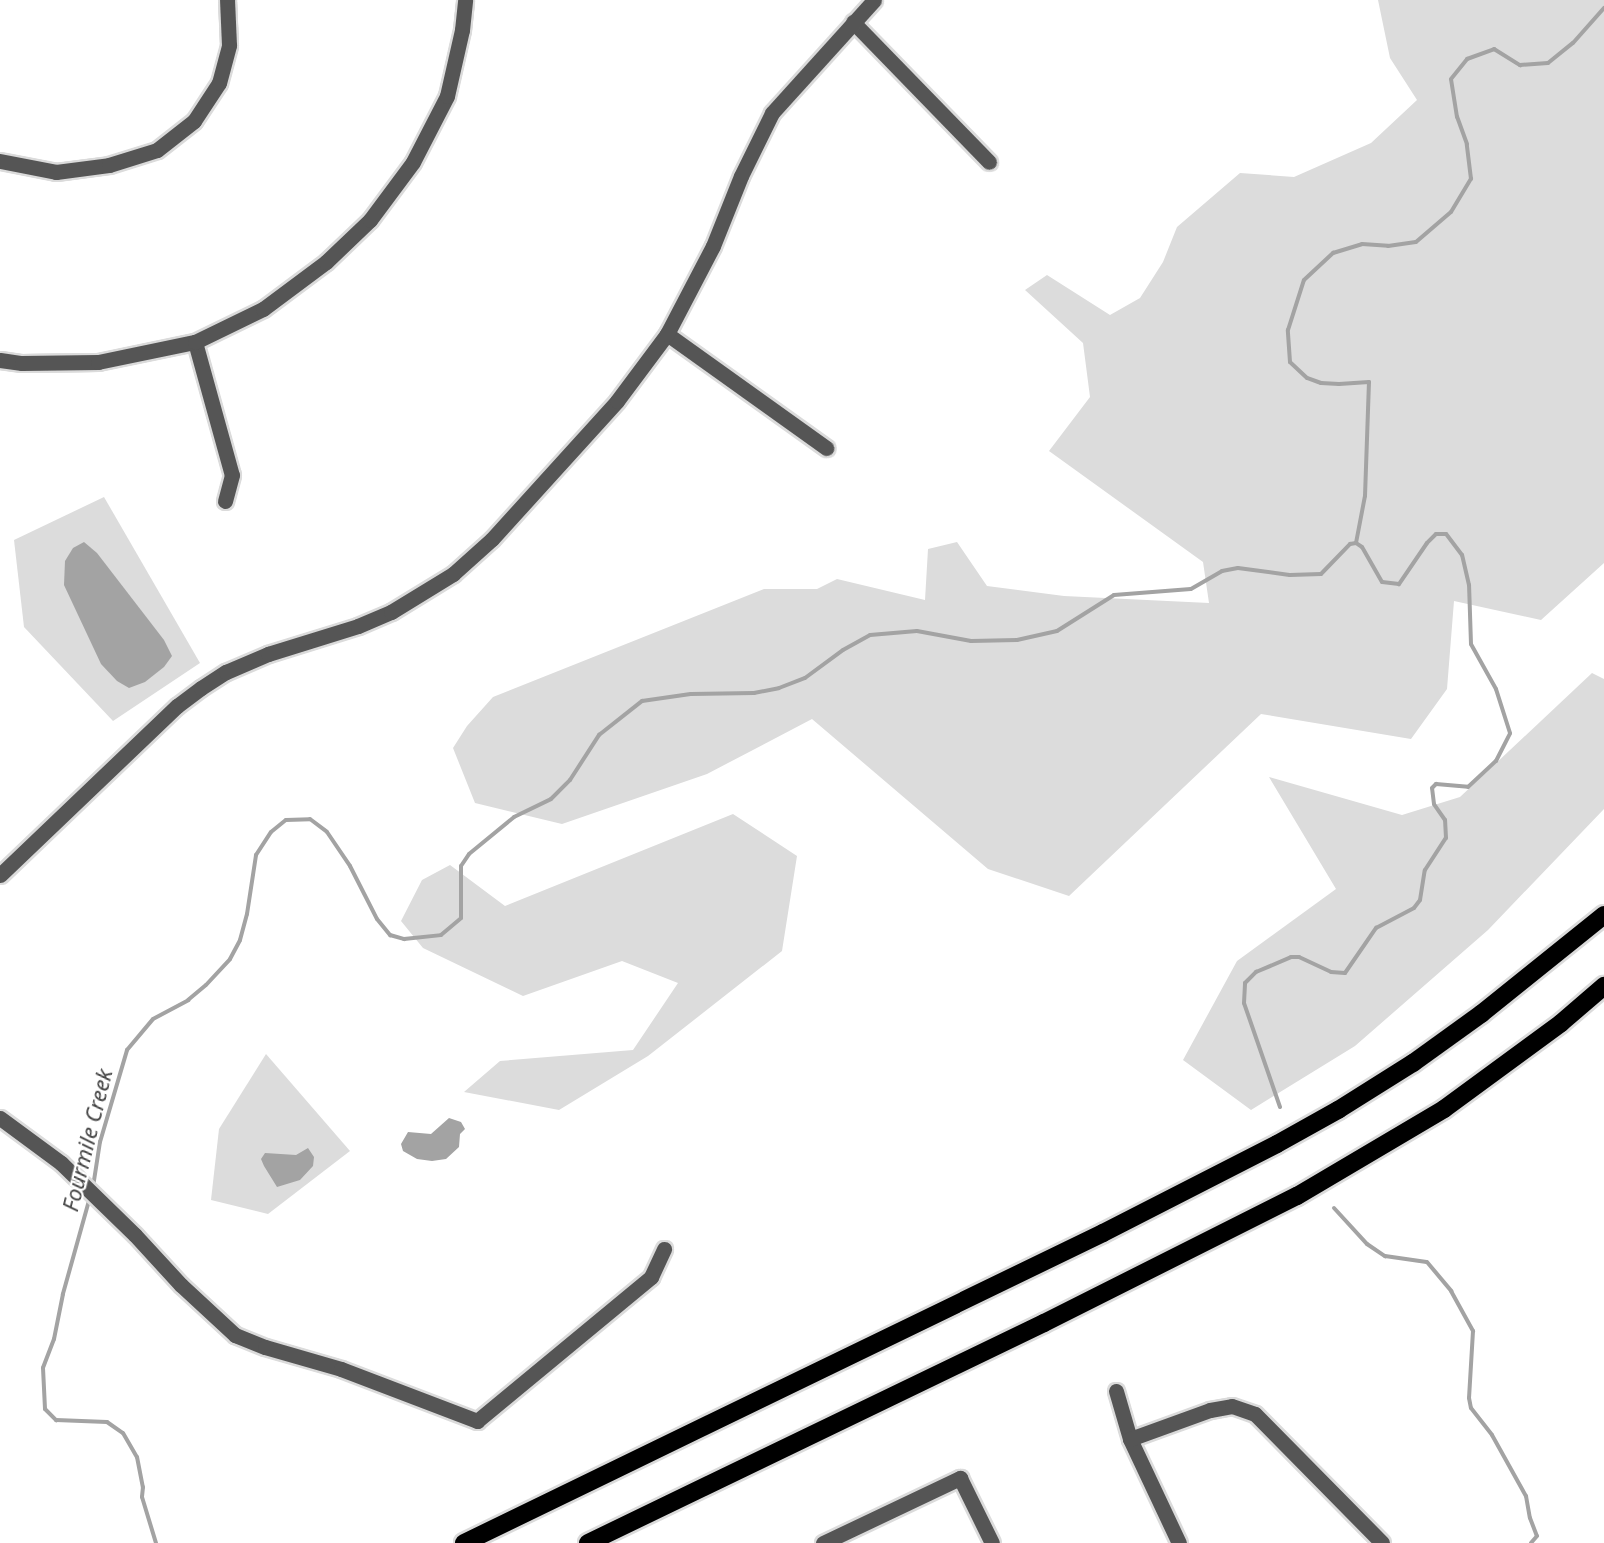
<!DOCTYPE html>
<html>
<head>
<meta charset="utf-8">
<style>
  body { margin:0 }
  #map { position:relative; width:1604px; height:1543px; overflow:hidden; background:#fff; font-family:"Noto Sans",sans-serif }
  div>[style] { position:absolute }
  .green>* { inset:0; background:#dcdcdc }
  .water>* { inset:0; background:#a3a3a3 }
  .stream>* { height:4px; margin:-2px; padding:0 2px; transform-origin:2px; border-radius:2px; background:#a3a3a3 }
  .roads { filter:drop-shadow(2px 0 #dbdbdb) drop-shadow(-2px 0 #dbdbdb) drop-shadow(0 2px #dbdbdb) drop-shadow(0 -2px #dbdbdb) }
  .minor>* { height:15px; margin:-7.5px; padding:0 7.5px; transform-origin:7.5px; border-radius:7.5px; background:#555 }
  .highway>* { height:18px; margin:-9px; padding:0 9px; transform-origin:9px; border-radius:9px; background:#000 }
  span { translate:-50% -50%; white-space:nowrap; text-align:center; line-height:1.15; -webkit-text-stroke:4.5px #fff; paint-order:stroke }
  .water-label { font-size:22px; color:#444; font-style:italic }
</style>
</head>
<body>
<div id="map">
  <div class="green">
    <div style="clip-path:polygon(1378px 0,1604px 0,1604px 563px,1541px 620px,1454px 601px,1447px 689px,1411px 739px,1261px 714px,1069px 896px,988px 869px,812px 719px,707px 774px,562px 824px,475px 803px,453px 748px,467px 726px,493px 697px,764px 589px,817px 589px,837px 579px,925px 600px,928px 549px,957px 542px,987px 586px,1064px 596px,1209px 603px,1203px 562px,1049px 451px,1090px 397px,1083px 343px,1025px 290px,1047px 275px,1110px 315px,1140px 298px,1163px 262px,1177px 227px,1240px 173px,1294px 177px,1371px 143px,1417px 100px,1390px 58px)"></div>
    <div style="clip-path:polygon(104px 497px,200px 663px,113px 721px,24px 627px,14px 540px)"></div>
    <div style="clip-path:polygon(1592px 673px,1604px 679px,1604px 809px,1488px 930px,1355px 1046px,1251px 1110px,1183px 1060px,1237px 961px,1336px 889px,1269px 777px,1402px 815px,1460px 797px)"></div>
    <div style="clip-path:polygon(733px 814px,797px 856px,782px 951px,648px 1056px,559px 1110px,464px 1092px,500px 1061px,633px 1050px,678px 983px,622px 961px,523px 996px,423px 948px,401px 921px,422px 880px,450px 865px,505px 906px)"></div>
    <div style="clip-path:polygon(266px 1054px,350px 1151px,268px 1214px,211px 1200px,219px 1129px)"></div>
  </div>
  <div class="water">
    <div style="clip-path:polygon(84px 542px,97px 553px,164px 640px,172px 656px,164px 667px,145px 682px,129px 688px,117px 681px,101px 664px,64px 585px,65px 561px,73px 548px)"></div>
    <div style="clip-path:polygon(449px 1118px,461px 1122px,465px 1129px,460px 1134px,459px 1147px,446px 1159px,432px 1161px,417px 1159px,403px 1151px,401px 1144px,408px 1132px,431px 1134px)"></div>
    <div style="clip-path:polygon(308px 1148px,314px 1157px,313px 1166px,300px 1180px,277px 1187px,264px 1166px,261px 1159px,265px 1153px,296px 1155px)"></div>
  </div>
  <div class="stream">
    <div style="left:1356px;top:543px;width:48px;rotate:-79.2deg"></div>
    <div style="left:1365px;top:496px;width:114px;rotate:-88deg"></div>
    <div style="left:1369px;top:382px;width:30px;rotate:176deg"></div>
    <div style="left:1339px;top:384px;width:18px;rotate:-177deg"></div>
    <div style="left:1321px;top:383px;width:15px;rotate:-160deg"></div>
    <div style="left:1307px;top:378px;width:23px;rotate:-137deg"></div>
    <div style="left:1290px;top:362px;width:32px;rotate:-94deg"></div>
    <div style="left:1288px;top:330px;width:52px;rotate:-72.3deg"></div>
    <div style="left:1304px;top:280px;width:40px;rotate:-43deg"></div>
    <div style="left:1333px;top:253px;width:30px;rotate:-17deg"></div>
    <div style="left:1362px;top:244px;width:26px;rotate:4deg"></div>
    <div style="left:1388px;top:246px;width:28px;rotate:-8deg"></div>
    <div style="left:1416px;top:242px;width:46px;rotate:-40.6deg"></div>
    <div style="left:1451px;top:212px;width:39px;rotate:-59deg"></div>
    <div style="left:1471px;top:179px;width:35px;rotate:-97deg"></div>
    <div style="left:1467px;top:144px;width:29px;rotate:-110deg"></div>
    <div style="left:1457px;top:117px;width:38px;rotate:-99deg"></div>
    <div style="left:1451px;top:79px;width:26px;rotate:-51deg"></div>
    <div style="left:1467px;top:59px;width:29px;rotate:-20deg"></div>
    <div style="left:1494px;top:49px;width:31px;rotate:32deg"></div>
    <div style="left:1520px;top:65px;width:28px;rotate:-4deg"></div>
    <div style="left:1548px;top:63px;width:32px;rotate:-39deg"></div>
    <div style="left:1573px;top:43px;width:47px;rotate:-48.5deg"></div>
    <div style="left:1280px;top:1107px;width:110px;rotate:-109.1deg"></div>
    <div style="left:1244px;top:1003px;width:20px;rotate:-87deg"></div>
    <div style="left:1245px;top:983px;width:16px;rotate:-45deg"></div>
    <div style="left:1256px;top:972px;width:38px;rotate:-23deg"></div>
    <div style="left:1291px;top:957px;width:8px"></div>
    <div style="left:1299px;top:957px;width:35px;rotate:25deg"></div>
    <div style="left:1331px;top:972px;width:14px;rotate:4deg"></div>
    <div style="left:1345px;top:973px;width:55px;rotate:-55.4deg"></div>
    <div style="left:1376px;top:928px;width:43px;rotate:-27.8deg"></div>
    <div style="left:1414px;top:908px;width:10px;rotate:-53deg"></div>
    <div style="left:1420px;top:900px;width:30px;rotate:-81deg"></div>
    <div style="left:1425px;top:870px;width:38px;rotate:-57deg"></div>
    <div style="left:1446px;top:838px;width:18px;rotate:-93deg"></div>
    <div style="left:1445px;top:820px;width:19px;rotate:-125deg"></div>
    <div style="left:1434px;top:804px;width:16px;rotate:-97deg"></div>
    <div style="left:1432px;top:788px;width:6px;rotate:-45deg"></div>
    <div style="left:1436px;top:784px;width:32px;rotate:5deg"></div>
    <div style="left:1468px;top:787px;width:38px;rotate:-43deg"></div>
    <div style="left:1496px;top:761px;width:31px;rotate:-63deg"></div>
    <div style="left:1510px;top:733px;width:46px;rotate:-107.7deg"></div>
    <div style="left:1496px;top:689px;width:51px;rotate:-119.1deg"></div>
    <div style="left:1471px;top:644px;width:59px;rotate:-91.9deg"></div>
    <div style="left:1469px;top:585px;width:31px;rotate:-103deg"></div>
    <div style="left:1462px;top:555px;width:26px;rotate:-127deg"></div>
    <div style="left:1446px;top:534px;width:10px;rotate:180deg"></div>
    <div style="left:1436px;top:534px;width:13px;rotate:135deg"></div>
    <div style="left:1427px;top:543px;width:50px;rotate:124.3deg"></div>
    <div style="left:1399px;top:584px;width:17px;rotate:-173deg"></div>
    <div style="left:1382px;top:582px;width:40px;rotate:-119.7deg"></div>
    <div style="left:1362px;top:547px;width:7px;rotate:-146deg"></div>
    <div style="left:93px;top:1187px;width:46px;rotate:-81.2deg"></div>
    <div style="left:100px;top:1142px;width:96px;rotate:-73.6deg"></div>
    <div style="left:127px;top:1050px;width:40px;rotate:-50deg"></div>
    <div style="left:153px;top:1019px;width:40px;rotate:-28deg"></div>
    <div style="left:188px;top:1000px;width:23px;rotate:-40deg"></div>
    <div style="left:206px;top:985px;width:35px;rotate:-47deg"></div>
    <div style="left:230px;top:959px;width:21px;rotate:-62deg"></div>
    <div style="left:240px;top:940px;width:27px;rotate:-75deg"></div>
    <div style="left:247px;top:914px;width:60px;rotate:-81.3deg"></div>
    <div style="left:256px;top:855px;width:27px;rotate:-57deg"></div>
    <div style="left:271px;top:832px;width:19px;rotate:-39deg"></div>
    <div style="left:286px;top:820px;width:24px;rotate:-2deg"></div>
    <div style="left:310px;top:819px;width:21px;rotate:37deg"></div>
    <div style="left:327px;top:832px;width:41px;rotate:55.9deg"></div>
    <div style="left:350px;top:866px;width:59px;rotate:63deg"></div>
    <div style="left:377px;top:919px;width:21px;rotate:51deg"></div>
    <div style="left:390px;top:935px;width:15px;rotate:16deg"></div>
    <div style="left:404px;top:939px;width:37px;rotate:-6deg"></div>
    <div style="left:441px;top:935px;width:26px;rotate:-40deg"></div>
    <div style="left:461px;top:918px;width:52px;rotate:-90deg"></div>
    <div style="left:461px;top:866px;width:14px;rotate:-56deg"></div>
    <div style="left:469px;top:854px;width:58px;rotate:-39.4deg"></div>
    <div style="left:514px;top:817px;width:41px;rotate:-25.9deg"></div>
    <div style="left:551px;top:799px;width:27px;rotate:-45deg"></div>
    <div style="left:570px;top:780px;width:54px;rotate:-57.2deg"></div>
    <div style="left:599px;top:735px;width:55px;rotate:-38.3deg"></div>
    <div style="left:642px;top:701px;width:49px;rotate:-8.1deg"></div>
    <div style="left:691px;top:694px;width:63px;rotate:-0.9deg"></div>
    <div style="left:754px;top:693px;width:25px;rotate:-11deg"></div>
    <div style="left:779px;top:688px;width:28px;rotate:-21deg"></div>
    <div style="left:805px;top:678px;width:47px;rotate:-36.4deg"></div>
    <div style="left:843px;top:650px;width:31px;rotate:-29deg"></div>
    <div style="left:870px;top:635px;width:47px;rotate:-4.9deg"></div>
    <div style="left:917px;top:631px;width:55px;rotate:10.5deg"></div>
    <div style="left:971px;top:641px;width:46px;rotate:-1.2deg"></div>
    <div style="left:1017px;top:640px;width:41px;rotate:-12.7deg"></div>
    <div style="left:1057px;top:631px;width:67px;rotate:-32.3deg"></div>
    <div style="left:1114px;top:595px;width:77px;rotate:-4.5deg"></div>
    <div style="left:1191px;top:589px;width:36px;rotate:-30deg"></div>
    <div style="left:1222px;top:571px;width:16px;rotate:-11deg"></div>
    <div style="left:1238px;top:568px;width:52px;rotate:7.7deg"></div>
    <div style="left:1290px;top:575px;width:31px;rotate:-2deg"></div>
    <div style="left:1321px;top:574px;width:42px;rotate:-46deg"></div>
    <div style="left:1350px;top:544px;width:6px;rotate:-9deg"></div>
    <div style="left:90px;top:1197px;width:101px;rotate:105.6deg"></div>
    <div style="left:63px;top:1294px;width:46px;rotate:101.3deg"></div>
    <div style="left:54px;top:1339px;width:31px;rotate:111deg"></div>
    <div style="left:43px;top:1368px;width:41px;rotate:87.2deg"></div>
    <div style="left:45px;top:1409px;width:16px;rotate:45deg"></div>
    <div style="left:56px;top:1420px;width:51px;rotate:2.2deg"></div>
    <div style="left:107px;top:1422px;width:19px;rotate:35deg"></div>
    <div style="left:123px;top:1433px;width:28px;rotate:60deg"></div>
    <div style="left:137px;top:1457px;width:31px;rotate:79deg"></div>
    <div style="left:143px;top:1487px;width:10px;rotate:96deg"></div>
    <div style="left:142px;top:1497px;width:48px;rotate:73.1deg"></div>
    <div style="left:1334px;top:1208px;width:49px;rotate:47.5deg"></div>
    <div style="left:1367px;top:1244px;width:22px;rotate:34deg"></div>
    <div style="left:1385px;top:1256px;width:42px;rotate:8.1deg"></div>
    <div style="left:1427px;top:1262px;width:38px;rotate:50deg"></div>
    <div style="left:1451px;top:1291px;width:46px;rotate:61.2deg"></div>
    <div style="left:1473px;top:1331px;width:67px;rotate:93.4deg"></div>
    <div style="left:1469px;top:1398px;width:10px;rotate:79deg"></div>
    <div style="left:1471px;top:1408px;width:34px;rotate:52deg"></div>
    <div style="left:1492px;top:1435px;width:70px;rotate:60.9deg"></div>
    <div style="left:1526px;top:1496px;width:22px;rotate:80deg"></div>
    <div style="left:1530px;top:1518px;width:19px;rotate:69deg"></div>
    <div style="left:1537px;top:1536px;width:9px;rotate:131deg"></div>
  </div>
  <div class="roads">
    <div class="minor">
      <div style="left:853px;top:22px;width:195px;rotate:45.8deg"></div>
      <div style="left:0;top:161px;width:57px;rotate:11.1deg"></div>
      <div style="left:56px;top:172px;width:53px;rotate:-7.5deg"></div>
      <div style="left:109px;top:165px;width:50px;rotate:-17.4deg"></div>
      <div style="left:157px;top:150px;width:47px;rotate:-38.1deg"></div>
      <div style="left:194px;top:121px;width:45px;rotate:-56.7deg"></div>
      <div style="left:219px;top:83px;width:39px;rotate:-75deg"></div>
      <div style="left:229px;top:45px;width:45px;rotate:-92.5deg"></div>
      <div style="left:667px;top:334px;width:196px;rotate:35.6deg"></div>
      <div style="left:195px;top:342px;width:138px;rotate:74.5deg"></div>
      <div style="left:232px;top:475px;width:27px;rotate:105deg"></div>
      <div style="left:0;top:360px;width:22px;rotate:8deg"></div>
      <div style="left:22px;top:363px;width:76px;rotate:-0.8deg"></div>
      <div style="left:98px;top:362px;width:99px;rotate:-11.7deg"></div>
      <div style="left:195px;top:342px;width:76px;rotate:-25.9deg"></div>
      <div style="left:263px;top:309px;width:79px;rotate:-36.7deg"></div>
      <div style="left:326px;top:262px;width:61px;rotate:-43.7deg"></div>
      <div style="left:370px;top:220px;width:72px;rotate:-53.4deg"></div>
      <div style="left:413px;top:162px;width:74px;rotate:-62.7deg"></div>
      <div style="left:447px;top:96px;width:68px;rotate:-77.2deg"></div>
      <div style="left:462px;top:30px;width:30px;rotate:-84deg"></div>
      <div style="left:0;top:875px;width:245px;rotate:-43.7deg"></div>
      <div style="left:177px;top:706px;width:30px;rotate:-37deg"></div>
      <div style="left:201px;top:688px;width:30px;rotate:-33deg"></div>
      <div style="left:226px;top:672px;width:46px;rotate:-23.2deg"></div>
      <div style="left:268px;top:654px;width:94px;rotate:-17.3deg"></div>
      <div style="left:358px;top:626px;width:36px;rotate:-23deg"></div>
      <div style="left:391px;top:612px;width:73px;rotate:-31.5deg"></div>
      <div style="left:453px;top:574px;width:52px;rotate:-41.9deg"></div>
      <div style="left:492px;top:539px;width:186px;rotate:-47.8deg"></div>
      <div style="left:617px;top:401px;width:84px;rotate:-53.3deg"></div>
      <div style="left:667px;top:334px;width:99px;rotate:-62.4deg"></div>
      <div style="left:713px;top:246px;width:75px;rotate:-68.2deg"></div>
      <div style="left:741px;top:176px;width:70px;rotate:-63.8deg"></div>
      <div style="left:772px;top:113px;width:152px;rotate:-47.9deg"></div>
      <div style="left:0;top:1118px;width:76px;rotate:36.4deg"></div>
      <div style="left:61px;top:1163px;width:103px;rotate:44.2deg"></div>
      <div style="left:135px;top:1235px;width:68px;rotate:47.4deg"></div>
      <div style="left:181px;top:1285px;width:74px;rotate:42.8deg"></div>
      <div style="left:235px;top:1335px;width:32px;rotate:22deg"></div>
      <div style="left:265px;top:1347px;width:79px;rotate:16.1deg"></div>
      <div style="left:341px;top:1369px;width:146px;rotate:20.9deg"></div>
      <div style="left:477px;top:1421px;width:226px;rotate:-39.6deg"></div>
      <div style="left:651px;top:1277px;width:31px;rotate:-65deg"></div>
      <div style="left:1116px;top:1391px;width:50px;rotate:73.7deg"></div>
      <div style="left:1130px;top:1439px;width:115px;rotate:64.8deg"></div>
      <div style="left:1130px;top:1439px;width:85px;rotate:-19.9deg"></div>
      <div style="left:1210px;top:1410px;width:22px;rotate:-10deg"></div>
      <div style="left:1232px;top:1406px;width:24px;rotate:19deg"></div>
      <div style="left:1255px;top:1414px;width:181px;rotate:45.4deg"></div>
      <div style="left:823px;top:1543px;width:152px;rotate:-25.4deg"></div>
      <div style="left:960px;top:1478px;width:72px;rotate:63.8deg"></div>
    </div>
    <div class="highway">
      <div style="left:464px;top:1543px;width:710px;rotate:-25.88deg"></div>
      <div style="left:1103px;top:1233px;width:195px;rotate:-27.1deg"></div>
      <div style="left:1277px;top:1144px;width:70px;rotate:-29.1deg"></div>
      <div style="left:1338px;top:1110px;width:89px;rotate:-32.1deg"></div>
      <div style="left:1413px;top:1063px;width:84px;rotate:-35.8deg"></div>
      <div style="left:1481px;top:1014px;width:158px;rotate:-38.8deg"></div>
      <div style="left:588px;top:1543px;width:506px;rotate:-25.76deg"></div>
      <div style="left:1044px;top:1323px;width:283px;rotate:-26.7deg"></div>
      <div style="left:1297px;top:1196px;width:171px;rotate:-30.6deg"></div>
      <div style="left:1444px;top:1109px;width:145px;rotate:-36.3deg"></div>
      <div style="left:1561px;top:1023px;width:57px;rotate:-40.7deg"></div>
    </div>
  </div>
  <div class="water-label">
    <span style="left:87px;top:1140px;rotate:-76deg">Fourmile Creek</span>
  </div>
</div>
</body>
</html>
